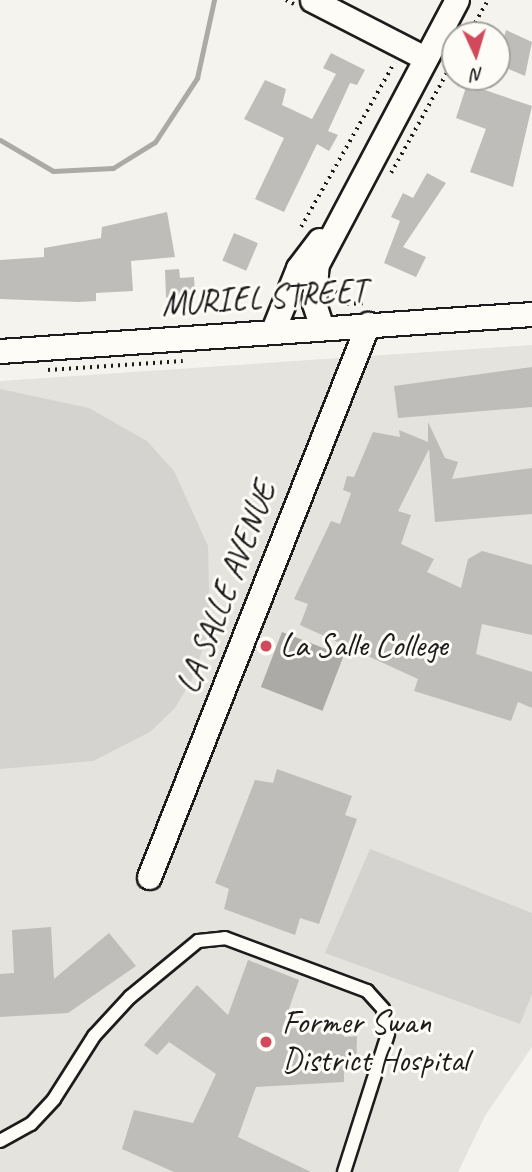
<!DOCTYPE html>
<html>
<head>
<meta charset="utf-8">
<style>
  body { margin:0 }
  #map { position:relative; width:532px; height:1172px; overflow:hidden; background:#f4f3ee; font-family:Caveat,sans-serif }
  div>[style] { position:absolute }
  .built>* { inset:0; background:#e4e3de }
  .green>* { inset:0; background:#d4d3cf }
  .water>* { inset:0; background:#abaaa6; transform-origin:0 0 }
  .stream>* { height:5px; margin:-2.5px; padding:0 2.5px; transform-origin:2.5px; border-radius:2.5px; background:#abaaa6 }
  .building>* { inset:0; background:#bebdba; transform-origin:0 0 }
  .path>* { height:3.5px; margin-top:-1.75px; transform-origin:0; background:repeating-linear-gradient(90deg,#1c1c1c 0 2px,transparent 0 7px) }
  .roads { filter:drop-shadow(2px 0 #1c1c1c) drop-shadow(-2px 0 #1c1c1c) drop-shadow(0 2px #1c1c1c) drop-shadow(0 -2px #1c1c1c) }
  .lane>* { height:12px; margin:-6px; padding:0 6px; transform-origin:6px; border-radius:6px; background:#fdfcf7 }
  .street>* { height:23px; margin:-11.5px; padding:0 11.5px; transform-origin:11.5px; border-radius:11.5px; background:#fdfcf7 }
  .dots>* { width:19px; height:19px; translate:-50% -50%; box-sizing:border-box; border:4px solid #fdfcf7; border-radius:50% }
  span { translate:-50% -50%; white-space:nowrap; text-align:center; line-height:1.15; -webkit-text-stroke:6px #fdfcf7; paint-order:stroke }
  .street-label { font-size:33px; color:#1c1c1c }
  .poi-label { font-size:33px; color:#1c1c1c }
  .left { translate:0 -50%; text-align:left }
  .north { position:absolute; left:441px; top:21px; width:70px; height:70px; box-sizing:border-box; background:#fdfcf7; border:2px solid #a3a29f; border-radius:50%; rotate:176deg; font-size:19px; font-weight:700; line-height:28px; text-align:center; color:#1c1c1c }
  .north::after { content:''; display:block; margin:auto; width:24px; height:32px; background:#d1495b; clip-path:polygon(50% 0,100% 100%,50% 72%,0 100%) }
</style>
</head>
<body>
<div id="map">
  <div class="built">
    <div style="clip-path:polygon(532px 345px,532px 1047px,485px 1116px,458px 1172px,0 1172px,0 381px)"></div>
  </div>
  <div class="green">
    <div style="clip-path:polygon(0 389px,89px 408px,147px 441px,174px 471px,208px 546px,210px 629px,192px 679px,175px 708px,150px 732px,93px 761px,0 769px)"></div>
    <div style="clip-path:polygon(370px 849px,532px 913px,532px 994px,520px 1024px,325px 953px)"></div>
  </div>
  <div class="water">
    <div style="left:282px;top:632px;width:66px;height:59px;rotate:21deg"></div>
  </div>
  <div class="stream">
    <div style="left:0;top:140px;width:61px;rotate:30.3deg"></div>
    <div style="left:53px;top:171px;width:60px;rotate:-2.9deg"></div>
    <div style="left:113px;top:168px;width:49px;rotate:-31.8deg"></div>
    <div style="left:155px;top:142px;width:77px;rotate:-56.7deg"></div>
    <div style="left:197px;top:78px;width:80px;rotate:-77.7deg"></div>
  </div>
  <div class="building">
    <div style="clip-path:polygon(506px 30px,532px 42px,525px 76px,497px 64px)"></div>
    <div style="clip-path:polygon(331px 53px,365px 70px,357px 85px,350px 83px,328px 131px,338px 135px,329px 151px,317px 144px,284px 212px,255px 199px,284px 138px,244px 119px,265px 80px,286px 89px,282px 105px,312px 119px,336px 74px,323px 68px)"></div>
    <div style="clip-path:polygon(467px 84px,532px 106px,513px 187px,470px 172px,486px 129px,456px 118px)"></div>
    <div style="clip-path:polygon(427px 173px,446px 183px,403px 247px,426px 257px,416px 277px,384px 263px,400px 221px,391px 217px,403px 193px,413px 198px)"></div>
    <div style="clip-path:polygon(167px 212px,175px 257px,131px 261px,133px 291px,96px 293px,96px 301px,78px 302px,0 299px,0 260px,44px 257px,44px 248px,101px 238px,102px 227px)"></div>
    <div style="left:234px;top:233px;width:26px;height:30px;rotate:23deg"></div>
    <div style="clip-path:polygon(179px 269px,180px 278px,194px 277px,195px 295px,166px 298px,165px 270px)"></div>
    <div style="clip-path:polygon(532px 367px,532px 407px,398px 418px,394px 386px)"></div>
    <div style="clip-path:polygon(428px 422px,445px 458px,458px 462px,452px 479px,532px 468px,532px 514px,435px 522px,429px 449px,398px 511px,411px 515px,401px 544px,434px 559px,427px 572px,461px 588px,468px 559px,482px 551px,532px 565px,532px 635px,482px 624px,476px 654px,532px 672px,532px 708px,518px 702px,511px 721px,414px 691px,418px 679px,300px 625px,308px 604px,294px 599px,331px 521px,340px 524px,351px 493px,343px 490px,347px 476px,354px 477px,373px 432px,400px 437px,399px 430px,428px 442px)"></div>
    <div style="clip-path:polygon(277px 769px,352px 796px,345px 815px,357px 819px,319px 924px,300px 918px,295px 935px,224px 909px,229px 889px,215px 883px,255px 780px,273px 783px)"></div>
    <div style="clip-path:polygon(51px 927px,54px 979px,109px 933px,136px 966px,68px 1013px,0 1017px,0 974px,14px 973px,12px 930px)"></div>
    <div style="clip-path:polygon(248px 960px,299px 980px,282px 1029px,343px 1025px,344px 1037px,357px 1036px,356px 1071px,344px 1071px,344px 1082px,256px 1087px,238px 1137px,311px 1172px,174px 1172px,122px 1149px,134px 1110px,193px 1123px,216px 1074px,169px 1042px,157px 1055px,144px 1045px,197px 985px,228px 1015px)"></div>
  </div>
  <div class="path">
    <div style="left:286px;top:0;width:9px;rotate:27deg"></div>
    <div style="left:468px;top:35px;width:40px;rotate:-60.3deg"></div>
    <div style="left:391px;top:173px;width:132px;rotate:-60.9deg"></div>
    <div style="left:301px;top:227px;width:189px;rotate:-60.4deg"></div>
    <div style="left:336px;top:291px;width:17px;rotate:50deg"></div>
    <div style="left:347px;top:304px;width:17px;rotate:-3deg"></div>
    <div style="left:48px;top:370px;width:135px;rotate:-3.8deg"></div>
  </div>
  <div class="roads">
    <div class="lane">
      <div style="left:0;top:1141px;width:35px;rotate:-29deg"></div>
      <div style="left:31px;top:1124px;width:34px;rotate:-47deg"></div>
      <div style="left:54px;top:1099px;width:75px;rotate:-57.6deg"></div>
      <div style="left:94px;top:1036px;width:53px;rotate:-47.3deg"></div>
      <div style="left:130px;top:997px;width:88px;rotate:-39.5deg"></div>
      <div style="left:198px;top:941px;width:27px;rotate:-6deg"></div>
      <div style="left:225px;top:938px;width:152px;rotate:20.5deg"></div>
      <div style="left:367px;top:991px;width:24px;rotate:48deg"></div>
      <div style="left:383px;top:1009px;width:25px;rotate:79deg"></div>
      <div style="left:388px;top:1034px;width:145px;rotate:107.7deg"></div>
    </div>
    <div class="street">
      <div style="left:312px;top:0;width:125px;rotate:27.2deg"></div>
      <div style="left:321px;top:325px;width:23px;rotate:-108deg"></div>
      <div style="left:314px;top:303px;width:39px;rotate:-86deg"></div>
      <div style="left:317px;top:264px;width:299px;rotate:-62.1deg"></div>
      <div style="left:273px;top:330px;width:67px;rotate:-68deg"></div>
      <div style="left:298px;top:268px;width:35px;rotate:-53deg"></div>
      <div style="left:0;top:351px;width:533px;rotate:-3.98deg"></div>
      <div style="left:149px;top:877px;width:595px;rotate:-68.4deg"></div>
    </div>
  </div>
  <div class="dots">
    <div style="left:266px;top:646px;background:#d1495b"></div>
    <div style="left:266px;top:1042px;background:#d1495b"></div>
  </div>
  <div class="street-label">
    <span style="left:264px;top:298px;rotate:-4deg">MURIEL STREET</span>
    <span style="left:227px;top:588px;rotate:-69deg">LA SALLE AVENUE</span>
  </div>
  <div class="poi-label">
    <span class="left" style="left:280px;top:646px">La Salle College</span>
    <span class="left" style="left:282px;top:1042px">Former Swan<br>District Hospital</span>
  </div>
  <div class="north">N</div>
</div>
</body>
</html>
